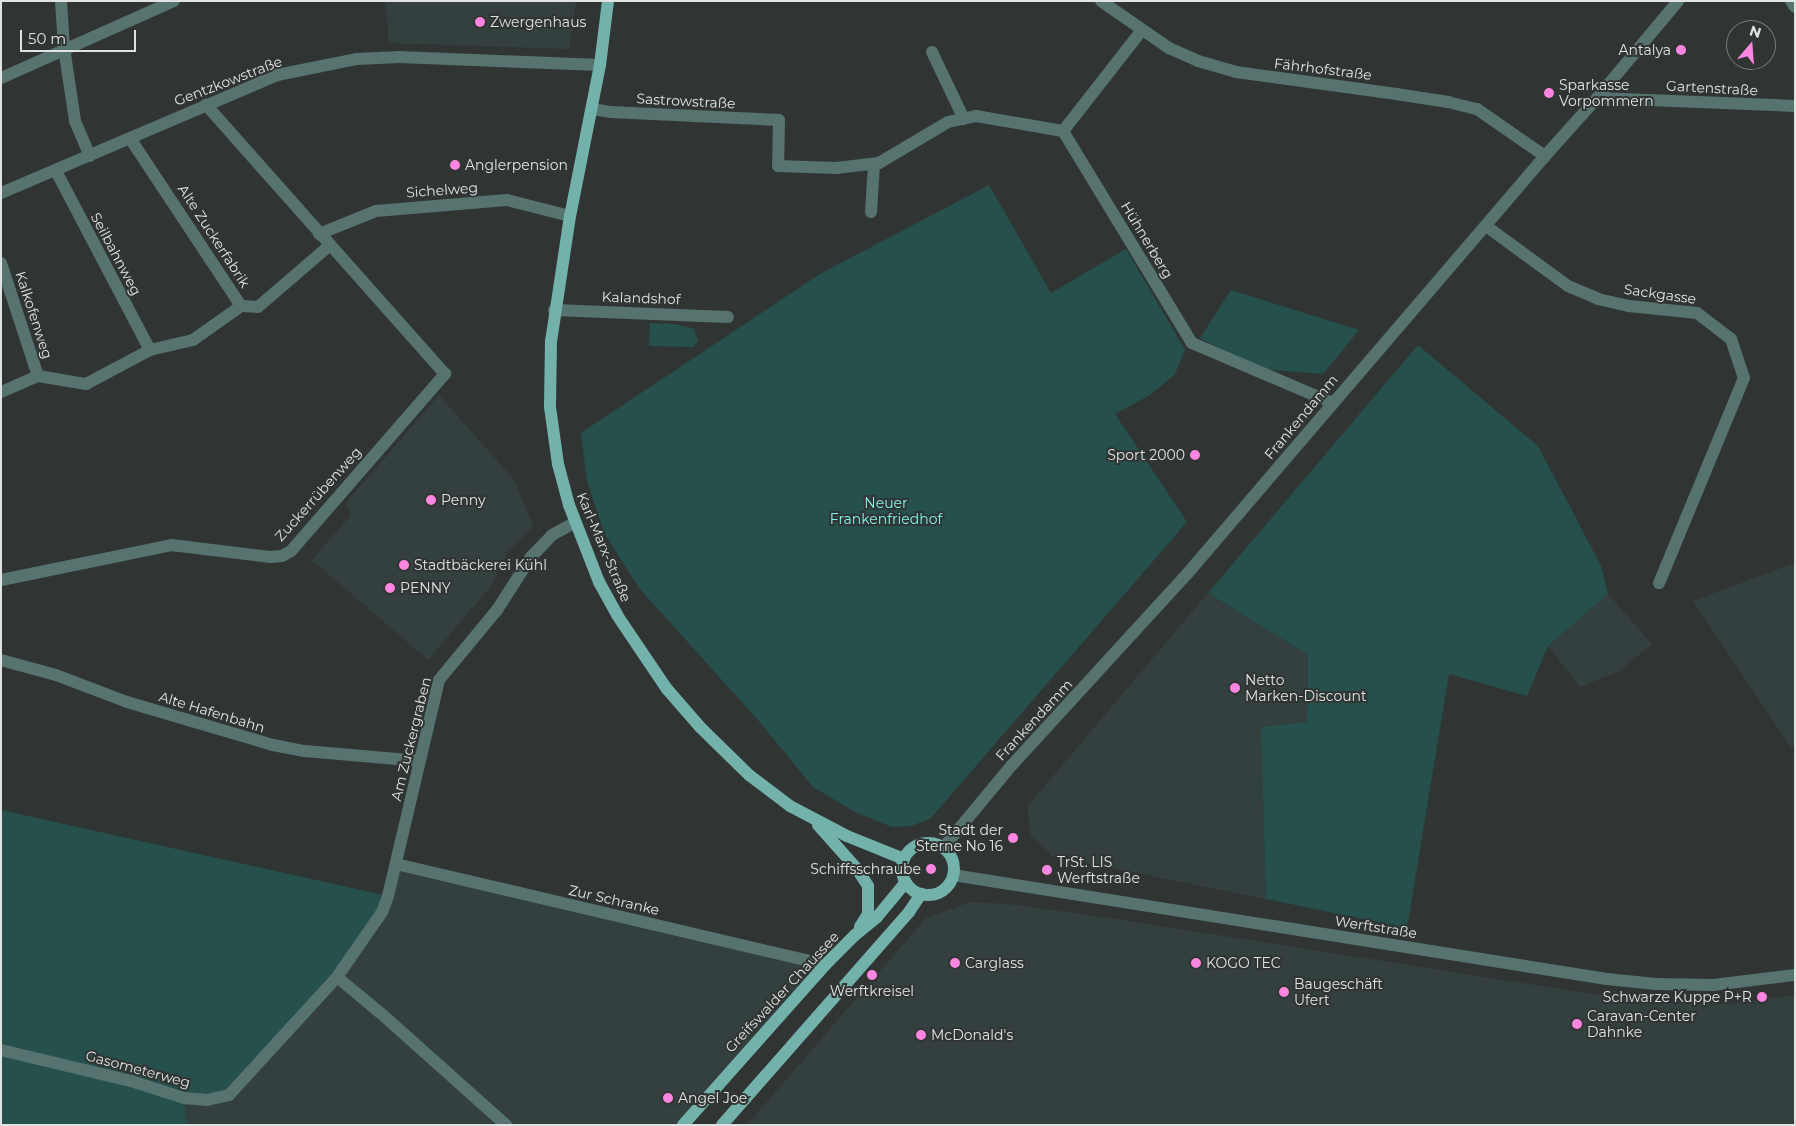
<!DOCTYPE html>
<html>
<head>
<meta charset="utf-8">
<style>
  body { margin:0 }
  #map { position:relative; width:1796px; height:1126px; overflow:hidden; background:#303534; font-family:Montserrat,sans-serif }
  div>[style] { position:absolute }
  .built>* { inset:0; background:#34403f }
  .green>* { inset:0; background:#25504c }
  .minor>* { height:12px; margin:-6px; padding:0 6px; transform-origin:6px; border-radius:6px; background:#567370 }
  .major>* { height:12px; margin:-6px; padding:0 6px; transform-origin:6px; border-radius:6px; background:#73b1ab }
  .major>.ring { margin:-6px; padding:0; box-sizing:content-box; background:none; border:12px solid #73b1ab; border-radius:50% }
  .dots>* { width:14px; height:14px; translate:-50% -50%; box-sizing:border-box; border:2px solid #303534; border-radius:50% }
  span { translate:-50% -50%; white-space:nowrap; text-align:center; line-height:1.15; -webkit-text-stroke:4px #303534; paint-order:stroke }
  .poi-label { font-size:14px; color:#e0e3e2 }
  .left { translate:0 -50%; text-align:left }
  .right { translate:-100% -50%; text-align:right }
  .street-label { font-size:14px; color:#e0e3e2 }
  .park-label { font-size:14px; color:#81f3e9 }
  .frame { position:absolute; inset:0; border:2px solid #e0e3e2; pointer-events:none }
  .north { position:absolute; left:1726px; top:20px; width:50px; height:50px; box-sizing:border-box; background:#303534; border:1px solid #767b7a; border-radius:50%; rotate:18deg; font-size:14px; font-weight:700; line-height:20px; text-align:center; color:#e0e3e2 }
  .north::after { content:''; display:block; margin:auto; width:18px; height:22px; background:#fe85e0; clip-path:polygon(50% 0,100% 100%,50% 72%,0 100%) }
  .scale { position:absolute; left:20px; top:30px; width:116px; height:22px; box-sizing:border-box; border:2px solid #e0e3e2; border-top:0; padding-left:6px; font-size:15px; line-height:18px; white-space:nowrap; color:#e0e3e2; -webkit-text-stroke:4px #303534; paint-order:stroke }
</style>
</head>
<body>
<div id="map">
  <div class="built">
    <div style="clip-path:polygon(385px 1px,576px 1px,569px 49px,389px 43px)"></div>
    <div style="clip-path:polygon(439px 395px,514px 480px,533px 526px,508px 552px,491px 586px,428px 660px,312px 560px,351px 515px,346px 503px)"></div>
    <div style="clip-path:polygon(1795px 563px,1795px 743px,1792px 749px,1693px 601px)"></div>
    <div style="clip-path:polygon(1208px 593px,1308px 655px,1307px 722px,1261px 727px,1266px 899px,1052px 856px,1031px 836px,1027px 807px)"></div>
    <div style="clip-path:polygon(1608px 594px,1652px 644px,1619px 671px,1580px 687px,1548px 646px)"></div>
    <div style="clip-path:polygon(396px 864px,825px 965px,683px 1125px,190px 1125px,186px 1121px,184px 1098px,368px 934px)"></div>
    <div style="clip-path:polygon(971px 902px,1008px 904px,1115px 919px,1606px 996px,1670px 1003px,1727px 1004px,1795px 995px,1795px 1125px,747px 1125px,926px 918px)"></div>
  </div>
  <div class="green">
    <div style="clip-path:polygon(989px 185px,1051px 293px,1126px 249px,1185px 350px,1175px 374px,1150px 395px,1115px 414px,1187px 522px,930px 819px,911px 826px,892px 827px,857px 813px,813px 787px,758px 720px,639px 588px,604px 533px,587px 481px,581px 433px,820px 274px)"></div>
    <div style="clip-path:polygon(1231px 290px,1359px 330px,1323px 374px,1262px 369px,1200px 338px)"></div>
    <div style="clip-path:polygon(650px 323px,675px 324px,694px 329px,698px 340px,694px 347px,649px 346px)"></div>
    <div style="clip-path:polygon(1418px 345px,1538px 446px,1601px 566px,1608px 594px,1548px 646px,1527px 696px,1449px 674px,1407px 928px,1266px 899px,1261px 727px,1307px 722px,1308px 655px,1208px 593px)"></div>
    <div style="clip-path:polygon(1px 810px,388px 896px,368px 934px,229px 1095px,184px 1098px,186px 1121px,190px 1125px,1px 1125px)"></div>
  </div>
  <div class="minor">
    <div style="left:61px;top:1px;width:47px;rotate:86.3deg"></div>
    <div style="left:64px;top:48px;width:74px;rotate:81.4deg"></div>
    <div style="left:75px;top:121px;width:38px;rotate:67deg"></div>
    <div style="left:1101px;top:1px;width:83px;rotate:34.7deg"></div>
    <div style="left:1169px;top:48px;width:32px;rotate:24deg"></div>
    <div style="left:1198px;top:61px;width:40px;rotate:16deg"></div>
    <div style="left:1236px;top:72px;width:162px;rotate:7.8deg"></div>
    <div style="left:1396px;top:94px;width:53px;rotate:8.7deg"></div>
    <div style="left:1448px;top:102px;width:30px;rotate:14deg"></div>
    <div style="left:1477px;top:109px;width:83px;rotate:34.7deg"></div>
    <div style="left:1791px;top:1px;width:7px;rotate:56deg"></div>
    <div style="left:1142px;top:30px;width:128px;rotate:128deg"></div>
    <div style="left:1063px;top:131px;width:248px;rotate:58.7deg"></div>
    <div style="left:1192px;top:343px;width:153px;rotate:23.1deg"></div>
    <div style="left:932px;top:52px;width:74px;rotate:64.5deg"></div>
    <div style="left:1px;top:78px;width:189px;rotate:-24deg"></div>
    <div style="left:1597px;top:98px;width:198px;rotate:2.3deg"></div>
    <div style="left:592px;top:109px;width:18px;rotate:9deg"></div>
    <div style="left:610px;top:112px;width:169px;rotate:2.7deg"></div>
    <div style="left:779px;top:120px;width:46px;rotate:91.2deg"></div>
    <div style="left:778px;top:166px;width:58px;rotate:2deg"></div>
    <div style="left:836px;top:168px;width:43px;rotate:-6.6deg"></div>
    <div style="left:879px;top:163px;width:80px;rotate:-30.7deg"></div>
    <div style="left:948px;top:122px;width:29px;rotate:-12deg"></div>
    <div style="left:976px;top:116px;width:88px;rotate:9.8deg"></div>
    <div style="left:56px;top:171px;width:202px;rotate:62.3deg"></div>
    <div style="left:1px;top:193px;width:300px;rotate:-23.1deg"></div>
    <div style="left:277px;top:75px;width:82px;rotate:-11.3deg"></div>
    <div style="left:357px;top:59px;width:42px;rotate:-2.7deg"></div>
    <div style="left:399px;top:57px;width:201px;rotate:2.3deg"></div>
    <div style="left:871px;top:212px;width:48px;rotate:-86.4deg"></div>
    <div style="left:1486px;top:226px;width:102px;rotate:36.2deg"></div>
    <div style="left:1568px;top:286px;width:33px;rotate:23deg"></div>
    <div style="left:1598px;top:299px;width:32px;rotate:13deg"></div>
    <div style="left:1629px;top:306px;width:68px;rotate:5.9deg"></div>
    <div style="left:1697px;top:313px;width:43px;rotate:37.4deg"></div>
    <div style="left:1731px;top:339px;width:41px;rotate:71.6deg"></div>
    <div style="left:1744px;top:378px;width:222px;rotate:112.5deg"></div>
    <div style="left:319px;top:234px;width:61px;rotate:-22deg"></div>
    <div style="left:376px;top:211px;width:131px;rotate:-4.8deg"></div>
    <div style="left:507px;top:200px;width:65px;rotate:14.3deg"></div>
    <div style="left:1px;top:263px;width:119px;rotate:71.9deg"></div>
    <div style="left:241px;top:306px;width:17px;rotate:3deg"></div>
    <div style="left:258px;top:307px;width:95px;rotate:-40.7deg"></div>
    <div style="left:554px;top:310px;width:174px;rotate:2.3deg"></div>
    <div style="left:1px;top:392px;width:40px;rotate:-23.4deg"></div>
    <div style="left:38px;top:376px;width:49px;rotate:9.5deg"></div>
    <div style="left:86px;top:384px;width:72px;rotate:-28deg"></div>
    <div style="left:150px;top:350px;width:44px;rotate:-13.1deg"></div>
    <div style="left:193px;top:340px;width:59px;rotate:-35.3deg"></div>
    <div style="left:241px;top:306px;width:201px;rotate:-123.5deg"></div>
    <div style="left:1px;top:580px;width:174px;rotate:-11.6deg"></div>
    <div style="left:171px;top:545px;width:100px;rotate:6.9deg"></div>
    <div style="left:270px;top:557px;width:12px;rotate:-5deg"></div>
    <div style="left:282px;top:556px;width:10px;rotate:-29deg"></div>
    <div style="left:291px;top:551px;width:235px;rotate:-49deg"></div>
    <div style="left:445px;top:374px;width:360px;rotate:-131.6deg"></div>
    <div style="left:1px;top:660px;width:57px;rotate:15.3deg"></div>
    <div style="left:56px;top:675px;width:76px;rotate:20.8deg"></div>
    <div style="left:127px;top:702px;width:152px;rotate:16.4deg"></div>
    <div style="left:273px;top:745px;width:33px;rotate:11deg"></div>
    <div style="left:305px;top:751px;width:115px;rotate:5deg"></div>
    <div style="left:943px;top:848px;width:108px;rotate:-50.3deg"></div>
    <div style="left:1012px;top:765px;width:259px;rotate:-47.5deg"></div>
    <div style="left:1187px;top:574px;width:550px;rotate:-49.42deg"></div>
    <div style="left:1545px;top:156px;width:78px;rotate:-48.1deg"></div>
    <div style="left:1597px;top:98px;width:126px;rotate:-50.1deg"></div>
    <div style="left:396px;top:864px;width:441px;rotate:13.2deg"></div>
    <div style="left:953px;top:875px;width:662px;rotate:9.04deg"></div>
    <div style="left:1607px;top:979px;width:49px;rotate:5.8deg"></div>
    <div style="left:1656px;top:984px;width:57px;rotate:1deg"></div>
    <div style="left:1713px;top:985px;width:83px;rotate:-7deg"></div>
    <div style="left:337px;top:977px;width:61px;rotate:39.7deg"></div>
    <div style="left:384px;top:1016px;width:164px;rotate:41.8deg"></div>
    <div style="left:1px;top:1050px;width:134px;rotate:13.4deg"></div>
    <div style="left:131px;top:1081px;width:56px;rotate:17.8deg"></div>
    <div style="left:184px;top:1098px;width:23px;rotate:5deg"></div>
    <div style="left:207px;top:1100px;width:23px;rotate:-13deg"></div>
    <div style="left:229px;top:1095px;width:160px;rotate:-47.5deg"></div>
    <div style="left:337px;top:977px;width:79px;rotate:-55.3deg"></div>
    <div style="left:382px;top:912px;width:17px;rotate:-69deg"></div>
    <div style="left:388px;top:896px;width:222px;rotate:-76.7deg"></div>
    <div style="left:439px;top:680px;width:91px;rotate:-50.4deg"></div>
    <div style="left:497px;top:610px;width:63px;rotate:-57.3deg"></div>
    <div style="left:531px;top:557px;width:30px;rotate:-46deg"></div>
    <div style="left:552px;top:535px;width:26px;rotate:-29deg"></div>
  </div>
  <div class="major">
    <div style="left:608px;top:1px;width:64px;rotate:97.1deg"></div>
    <div style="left:600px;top:65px;width:154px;rotate:101.2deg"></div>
    <div style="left:570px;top:216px;width:126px;rotate:98.6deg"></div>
    <div style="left:551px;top:341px;width:66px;rotate:90.9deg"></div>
    <div style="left:550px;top:407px;width:58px;rotate:82deg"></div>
    <div style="left:558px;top:464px;width:42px;rotate:75deg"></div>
    <div style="left:569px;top:505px;width:83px;rotate:68.7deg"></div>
    <div style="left:599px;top:582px;width:38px;rotate:61deg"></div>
    <div style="left:617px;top:615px;width:89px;rotate:56deg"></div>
    <div style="left:667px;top:689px;width:50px;rotate:49deg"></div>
    <div style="left:700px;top:727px;width:69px;rotate:44.4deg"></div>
    <div style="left:749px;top:775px;width:51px;rotate:37.1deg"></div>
    <div style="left:790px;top:806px;width:64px;rotate:27.8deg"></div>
    <div style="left:847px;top:836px;width:61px;rotate:22deg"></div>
    <div style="left:818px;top:825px;width:59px;rotate:48.4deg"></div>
    <div style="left:857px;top:869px;width:20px;rotate:57deg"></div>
    <div style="left:868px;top:886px;width:28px;rotate:90deg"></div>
    <div style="left:868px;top:914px;width:15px;rotate:122deg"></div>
    <div class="ring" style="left:902px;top:843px;width:40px;height:40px"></div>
    <div style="left:683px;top:1125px;width:214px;rotate:-48.4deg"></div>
    <div style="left:825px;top:965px;width:42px;rotate:-45deg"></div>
    <div style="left:855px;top:935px;width:28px;rotate:-39deg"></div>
    <div style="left:877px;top:917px;width:45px;rotate:-50.4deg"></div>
    <div style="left:722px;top:1125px;width:283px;rotate:-48.7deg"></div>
    <div style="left:909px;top:912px;width:22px;rotate:-56deg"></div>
  </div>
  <div class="dots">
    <div style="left:480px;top:22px;background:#fe85e0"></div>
    <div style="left:1681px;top:50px;background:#fe85e0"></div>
    <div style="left:1549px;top:93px;background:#fe85e0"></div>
    <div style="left:455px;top:165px;background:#fe85e0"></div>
    <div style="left:1195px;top:455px;background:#fe85e0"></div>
    <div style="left:431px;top:500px;background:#fe85e0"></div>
    <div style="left:404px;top:565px;background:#fe85e0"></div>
    <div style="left:390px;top:588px;background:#fe85e0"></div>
    <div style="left:1235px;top:688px;background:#fe85e0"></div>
    <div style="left:1013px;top:838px;background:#fe85e0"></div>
    <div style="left:931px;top:869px;background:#fe85e0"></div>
    <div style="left:1047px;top:870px;background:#fe85e0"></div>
    <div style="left:955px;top:963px;background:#fe85e0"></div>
    <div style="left:1196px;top:963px;background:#fe85e0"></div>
    <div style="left:872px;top:975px;background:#fe85e0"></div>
    <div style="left:1284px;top:992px;background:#fe85e0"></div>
    <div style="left:1762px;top:997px;background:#fe85e0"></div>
    <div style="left:1577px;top:1024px;background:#fe85e0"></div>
    <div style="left:921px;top:1035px;background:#fe85e0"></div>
    <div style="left:668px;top:1098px;background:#fe85e0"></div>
  </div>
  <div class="poi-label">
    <span class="left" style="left:490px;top:22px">Zwergenhaus</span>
    <span class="right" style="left:1671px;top:50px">Antalya</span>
    <span class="left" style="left:1559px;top:93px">Sparkasse<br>Vorpommern</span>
    <span class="left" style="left:465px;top:165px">Anglerpension</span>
    <span class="right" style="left:1185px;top:455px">Sport 2000</span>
    <span class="left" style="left:441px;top:500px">Penny</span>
    <span class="left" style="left:414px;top:565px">Stadtbäckerei Kühl</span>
    <span class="left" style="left:400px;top:588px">PENNY</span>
    <span class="left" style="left:1245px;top:688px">Netto<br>Marken-Discount</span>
    <span class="right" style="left:1003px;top:838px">Stadt der<br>Sterne No 16</span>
    <span class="left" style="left:1057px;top:870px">TrSt. LIS<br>Werftstraße</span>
    <span class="right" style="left:921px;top:869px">Schiffsschraube</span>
    <span class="left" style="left:965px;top:963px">Carglass</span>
    <span class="left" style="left:1206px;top:963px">KOGO TEC</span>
    <span class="left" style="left:1294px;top:992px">Baugeschäft<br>Ufert</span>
    <span style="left:872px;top:991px">Werftkreisel</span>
    <span class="right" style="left:1752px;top:997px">Schwarze Kuppe P+R</span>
    <span class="left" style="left:1587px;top:1024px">Caravan-Center<br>Dahnke</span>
    <span class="left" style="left:931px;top:1035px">McDonald's</span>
    <span class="left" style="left:678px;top:1098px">Angel Joe</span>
  </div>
  <div class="street-label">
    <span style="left:1323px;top:69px;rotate:7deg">Fährhofstraße</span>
    <span style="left:228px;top:81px;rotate:-21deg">Gentzkowstraße</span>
    <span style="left:1712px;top:88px;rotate:3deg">Gartenstraße</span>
    <span style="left:686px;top:101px;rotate:3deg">Sastrowstraße</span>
    <span style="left:442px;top:190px;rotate:-4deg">Sichelweg</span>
    <span style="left:214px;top:236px;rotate:57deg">Alte Zuckerfabrik</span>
    <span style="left:1147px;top:240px;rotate:59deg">Hühnerberg</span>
    <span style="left:116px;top:254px;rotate:62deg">Seilbahnweg</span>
    <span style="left:1660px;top:294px;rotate:8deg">Sackgasse</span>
    <span style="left:641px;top:298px;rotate:2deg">Kalandshof</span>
    <span style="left:34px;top:315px;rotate:72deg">Kalkofenweg</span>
    <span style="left:1301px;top:417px;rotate:-50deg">Frankendamm</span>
    <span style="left:318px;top:494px;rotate:-48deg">Zuckerrübenweg</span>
    <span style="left:604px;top:547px;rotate:67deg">Karl-Marx-Straße</span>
    <span style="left:212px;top:712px;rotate:17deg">Alte Hafenbahn</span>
    <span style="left:1034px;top:720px;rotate:-47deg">Frankendamm</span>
    <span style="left:411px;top:739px;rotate:-76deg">Am Zuckergraben</span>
    <span style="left:614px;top:900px;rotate:13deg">Zur Schranke</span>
    <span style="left:1376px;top:927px;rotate:9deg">Werftstraße</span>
    <span style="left:782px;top:992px;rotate:-47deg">Greifswalder Chaussee</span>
    <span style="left:138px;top:1069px;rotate:15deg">Gasometerweg</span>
  </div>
  <div class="park-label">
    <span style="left:886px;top:511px">Neuer<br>Frankenfriedhof</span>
  </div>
  <div class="frame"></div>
  <div class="north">N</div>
  <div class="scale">50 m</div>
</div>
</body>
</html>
